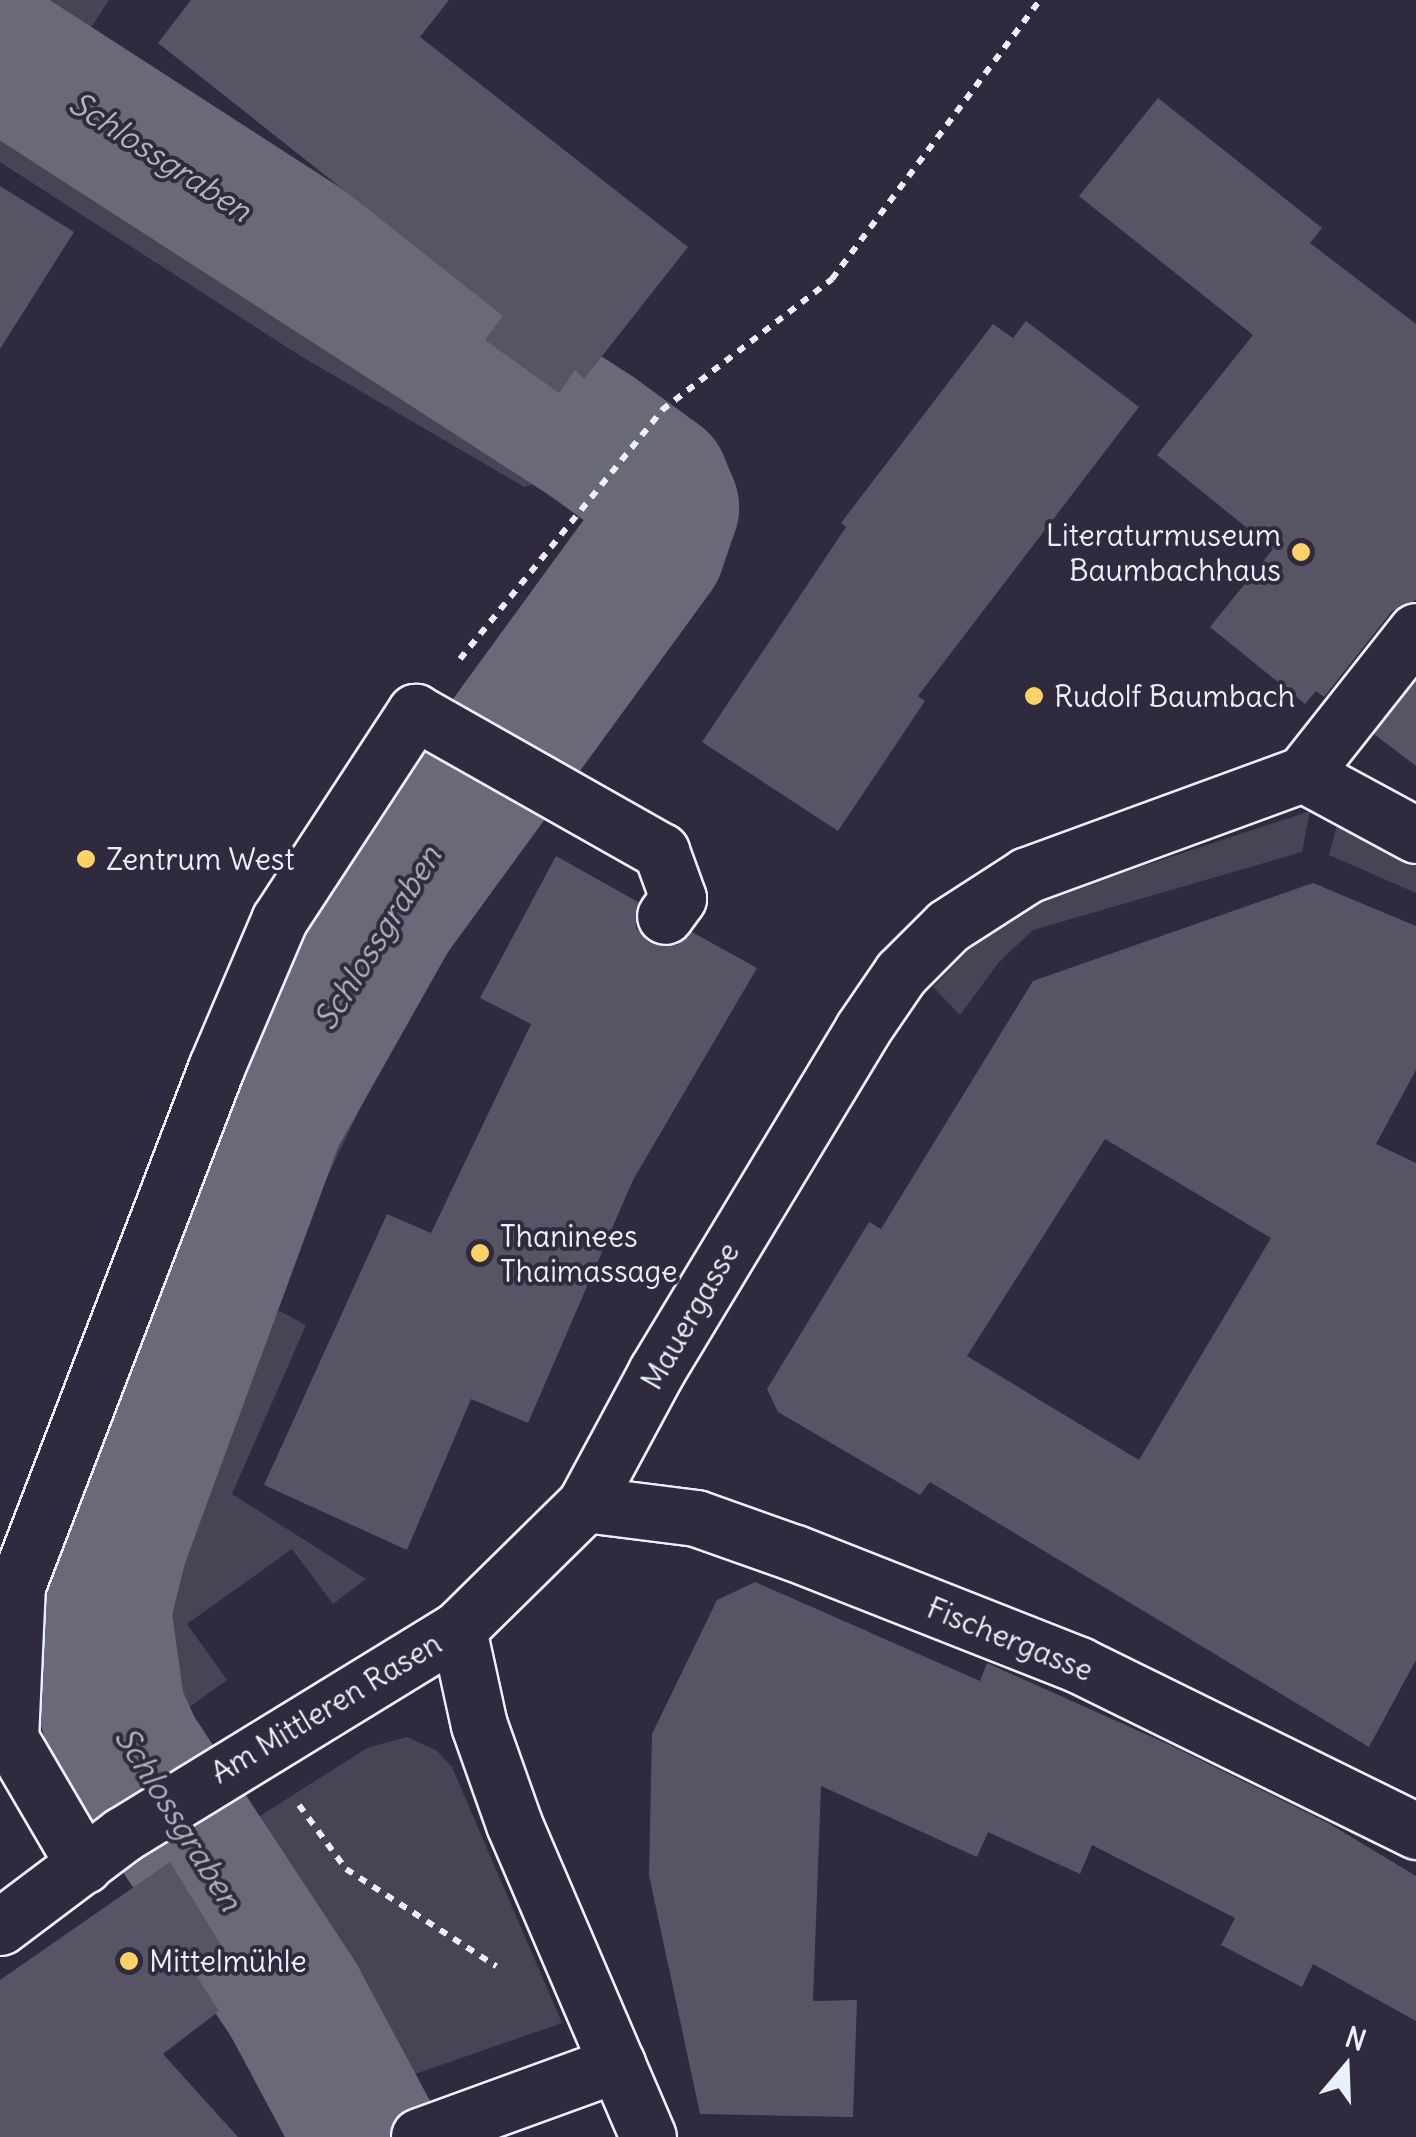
<!DOCTYPE html>
<html>
<head>
<meta charset="utf-8">
<style>
  body { margin:0 }
  #map { position:relative; width:1416px; height:2137px; overflow:hidden; background:#2f2a3d; font-family:Delius,sans-serif }
  div>[style] { position:absolute }
  .green>* { inset:0; background:#464455 }
  .river>* { height:145px; margin:-72.5px; padding:0 72.5px; transform-origin:72.5px; border-radius:72.5px; background:#696978 }
  .building>* { inset:0; background:#575565 }
  .path>* { height:6px; margin-top:-3px; transform-origin:0; background:repeating-linear-gradient(90deg,#e8f1f8 0 8px,transparent 0 16px) }
  .roads { filter:drop-shadow(2px 0 #e8f1f8) drop-shadow(-2px 0 #e8f1f8) drop-shadow(0 2px #e8f1f8) drop-shadow(0 -2px #e8f1f8) }
  .minor>* { height:55px; margin:-27.5px; padding:0 27.5px; transform-origin:27.5px; border-radius:27.5px; background:#2f2a3d }
  .dots>* { width:28px; height:28px; translate:-50% -50%; box-sizing:border-box; border:5px solid #2f2a3d; border-radius:50% }
  span { translate:-50% -50%; white-space:nowrap; text-align:center; line-height:1.15; -webkit-text-stroke:8px #2f2a3d; paint-order:stroke }
  .poi-label { font-size:30px; color:#e8f1f8 }
  .right { translate:-100% -50%; text-align:right }
  .left { translate:0 -50%; text-align:left }
  .street-label { font-size:30px; color:#e8f1f8 }
  .water-label { font-size:32px; color:#afb4be; font-style:italic }
  .north { position:absolute; left:1296px; top:2017px; width:100px; height:100px; -webkit-text-stroke:8px #2f2a3d; paint-order:stroke; rotate:19deg; font-size:28px; font-weight:700; line-height:40px; text-align:center; color:#e8f1f8 }
  .north::after { content:''; display:block; margin:auto; width:35px; height:45px; background:#e8f1f8; clip-path:polygon(50% 0,100% 100%,50% 72%,0 100%) }
</style>
</head>
<body>
<div id="map">
  <div class="green">
    <div style="clip-path:polygon(0 0,109px 0,41px 104px,574px 458px,559px 475px,524px 487px,299px 355px,0 162px)"></div>
    <div style="clip-path:polygon(425px 749px,549px 814px,465px 921px,372px 1084px,266px 1304px,306px 1325px,232px 1494px,366px 1579px,333px 1604px,292px 1549px,187px 1624px,227px 1680px,86px 1782px,44px 1712px,52px 1584px,244px 1069px,307px 937px)"></div>
    <div style="clip-path:polygon(1310px 811px,1302px 852px,1033px 930px,999px 962px,960px 1015px,933px 987px,979px 939px,1028px 904px)"></div>
    <div style="clip-path:polygon(1340px 814px,1416px 853px,1416px 893px,1329px 855px)"></div>
    <div style="clip-path:polygon(407px 1737px,436px 1750px,452px 1767px,562px 2023px,398px 2080px,406px 2109px,384px 2119px,219px 1842px,367px 1748px)"></div>
  </div>
  <div class="river">
    <div style="left:0;top:54px;width:702px;rotate:32.85deg"></div>
    <div style="left:590px;top:435px;width:82px;rotate:36deg"></div>
    <div style="left:656px;top:483px;width:26px;rotate:67deg"></div>
    <div style="left:666px;top:507px;width:43px;rotate:108.9deg"></div>
    <div style="left:652px;top:548px;width:452px;rotate:126.1deg"></div>
    <div style="left:386px;top:913px;width:232px;rotate:119.4deg"></div>
    <div style="left:272px;top:1115px;width:455px;rotate:110.2deg"></div>
    <div style="left:115px;top:1542px;width:70px;rotate:104deg"></div>
    <div style="left:98px;top:1610px;width:102px;rotate:82.1deg"></div>
    <div style="left:112px;top:1711px;width:44px;rotate:65.8deg"></div>
    <div style="left:130px;top:1751px;width:299px;rotate:56.7deg"></div>
    <div style="left:294px;top:2001px;width:154px;rotate:61.8deg"></div>
  </div>
  <div class="building">
    <div style="clip-path:polygon(191px 0,449px 0,420px 37px,688px 247px,584px 379px,575px 370px,559px 393px,485px 340px,503px 316px,158px 43px)"></div>
    <div style="clip-path:polygon(1158px 98px,1322px 228px,1310px 243px,1416px 324px,1416px 600px,1392px 611px,1324px 697px,1316px 691px,1305px 704px,1210px 627px,1273px 549px,1157px 455px,1253px 335px,1079px 196px)"></div>
    <div style="clip-path:polygon(0 186px,74px 232px,0 349px)"></div>
    <div style="clip-path:polygon(1026px 321px,1139px 407px,918px 696px,925px 701px,838px 831px,702px 742px,846px 527px,841px 523px,993px 324px,1013px 338px)"></div>
    <div style="clip-path:polygon(1416px 681px,1416px 766px,1374px 734px)"></div>
    <div style="clip-path:polygon(556px 856px,638px 902px,636px 928px,648px 942px,677px 945px,692px 932px,757px 968px,633px 1180px,528px 1423px,471px 1399px,407px 1550px,264px 1485px,387px 1214px,431px 1233px,531px 1024px,480px 998px)"></div>
    <div style="clip-path:polygon(evenodd,1313px 883px,1416px 926px,1416px 1070px,1376px 1144px,1416px 1163px,1416px 1660px,1369px 1747px,930px 1482px,920px 1495px,778px 1412px,767px 1389px,869px 1222px,881px 1229px,1033px 981px,1313px 883px,1105px 1139px,1271px 1238px,1139px 1460px,967px 1356px,1105px 1139px)"></div>
    <div style="clip-path:polygon(755px 1582px,980px 1681px,987px 1663px,1170px 1745px,1328px 1823px,1416px 1876px,1416px 2021px,1313px 1964px,1302px 1987px,1221px 1945px,1235px 1918px,1092px 1845px,1080px 1874px,988px 1832px,977px 1857px,821px 1786px,813px 2001px,857px 2000px,853px 2117px,700px 2114px,649px 1875px,652px 1734px,717px 1600px)"></div>
    <div style="clip-path:polygon(170px 1862px,224px 1950px,194px 1972px,219px 2011px,163px 2054px,238px 2137px,0 2137px,0 1980px)"></div>
  </div>
  <div class="path">
    <div style="left:460px;top:659px;width:321px;rotate:-50.9deg"></div>
    <div style="left:662px;top:410px;width:215px;rotate:-37.6deg"></div>
    <div style="left:832px;top:279px;width:348px;rotate:-53.3deg"></div>
    <div style="left:299px;top:1805px;width:79px;rotate:53.7deg"></div>
    <div style="left:346px;top:1869px;width:179px;rotate:32.9deg"></div>
  </div>
  <div class="roads">
    <div class="minor">
      <div style="left:1303px;top:774px;width:182px;rotate:-51.7deg"></div>
      <div style="left:1303px;top:774px;width:128px;rotate:28.4deg"></div>
      <div style="left:585px;top:1504px;width:112px;rotate:7.2deg"></div>
      <div style="left:696px;top:1518px;width:105px;rotate:19.5deg"></div>
      <div style="left:795px;top:1553px;width:305px;rotate:21.5deg"></div>
      <div style="left:1079px;top:1665px;width:376px;rotate:26.2deg"></div>
      <div style="left:458px;top:1629px;width:98px;rotate:77.7deg"></div>
      <div style="left:479px;top:1725px;width:105px;rotate:70.5deg"></div>
      <div style="left:514px;top:1824px;width:340px;rotate:66.8deg"></div>
      <div style="left:0;top:1721px;width:167px;rotate:59.7deg"></div>
      <div style="left:10px;top:1738px;width:152px;rotate:-87.4deg"></div>
      <div style="left:17px;top:1586px;width:555px;rotate:-68.98deg"></div>
      <div style="left:216px;top:1068px;width:161px;rotate:-66.9deg"></div>
      <div style="left:279px;top:920px;width:249px;rotate:-56.8deg"></div>
      <div style="left:415px;top:712px;width:283px;rotate:29.5deg"></div>
      <div style="left:661px;top:851px;width:50px;rotate:70.1deg"></div>
      <div style="left:678px;top:898px;width:22px;rotate:126deg"></div>
      <div style="left:0;top:1927px;width:153px;rotate:-37deg"></div>
      <div style="left:122px;top:1835px;width:394px;rotate:-31.5deg"></div>
      <div style="left:458px;top:1629px;width:178px;rotate:-44.5deg"></div>
      <div style="left:585px;top:1504px;width:150px;rotate:-61.7deg"></div>
      <div style="left:656px;top:1372px;width:399px;rotate:-58.9deg"></div>
      <div style="left:862px;top:1030px;width:69px;rotate:-55.6deg"></div>
      <div style="left:901px;top:973px;width:66px;rotate:-45deg"></div>
      <div style="left:948px;top:926px;width:94px;rotate:-32.8deg"></div>
      <div style="left:1027px;top:875px;width:294px;rotate:-20.1deg"></div>
      <div style="left:419px;top:2136px;width:211px;rotate:-20deg"></div>
    </div>
  </div>
  <div class="dots">
    <div style="left:1301px;top:552px;background:#ffd166"></div>
    <div style="left:1034px;top:696px;background:#ffd166"></div>
    <div style="left:86px;top:859px;background:#ffd166"></div>
    <div style="left:480px;top:1253px;background:#ffd166"></div>
    <div style="left:129px;top:1961px;background:#ffd166"></div>
  </div>
  <div class="poi-label">
    <span class="right" style="left:1281px;top:552px">Literaturmuseum<br>Baumbachhaus</span>
    <span class="left" style="left:1054px;top:696px">Rudolf Baumbach</span>
    <span class="left" style="left:106px;top:859px">Zentrum West</span>
    <span class="left" style="left:500px;top:1253px">Thaninees<br>Thaimassage</span>
    <span class="left" style="left:149px;top:1961px">Mittelmühle</span>
  </div>
  <div class="street-label">
    <span style="left:690px;top:1316px;rotate:-60deg">Mauergasse</span>
    <span style="left:1010px;top:1639px;rotate:22deg">Fischergasse</span>
    <span style="left:326px;top:1708px;rotate:-31deg">Am Mittleren Rasen</span>
  </div>
  <div class="water-label">
    <span style="left:160px;top:157px;rotate:33deg">Schlossgraben</span>
    <span style="left:378px;top:938px;rotate:-58deg">Schlossgraben</span>
    <span style="left:178px;top:1819px;rotate:58deg">Schlossgraben</span>
  </div>
  <div class="north">N</div>
</div>
</body>
</html>
